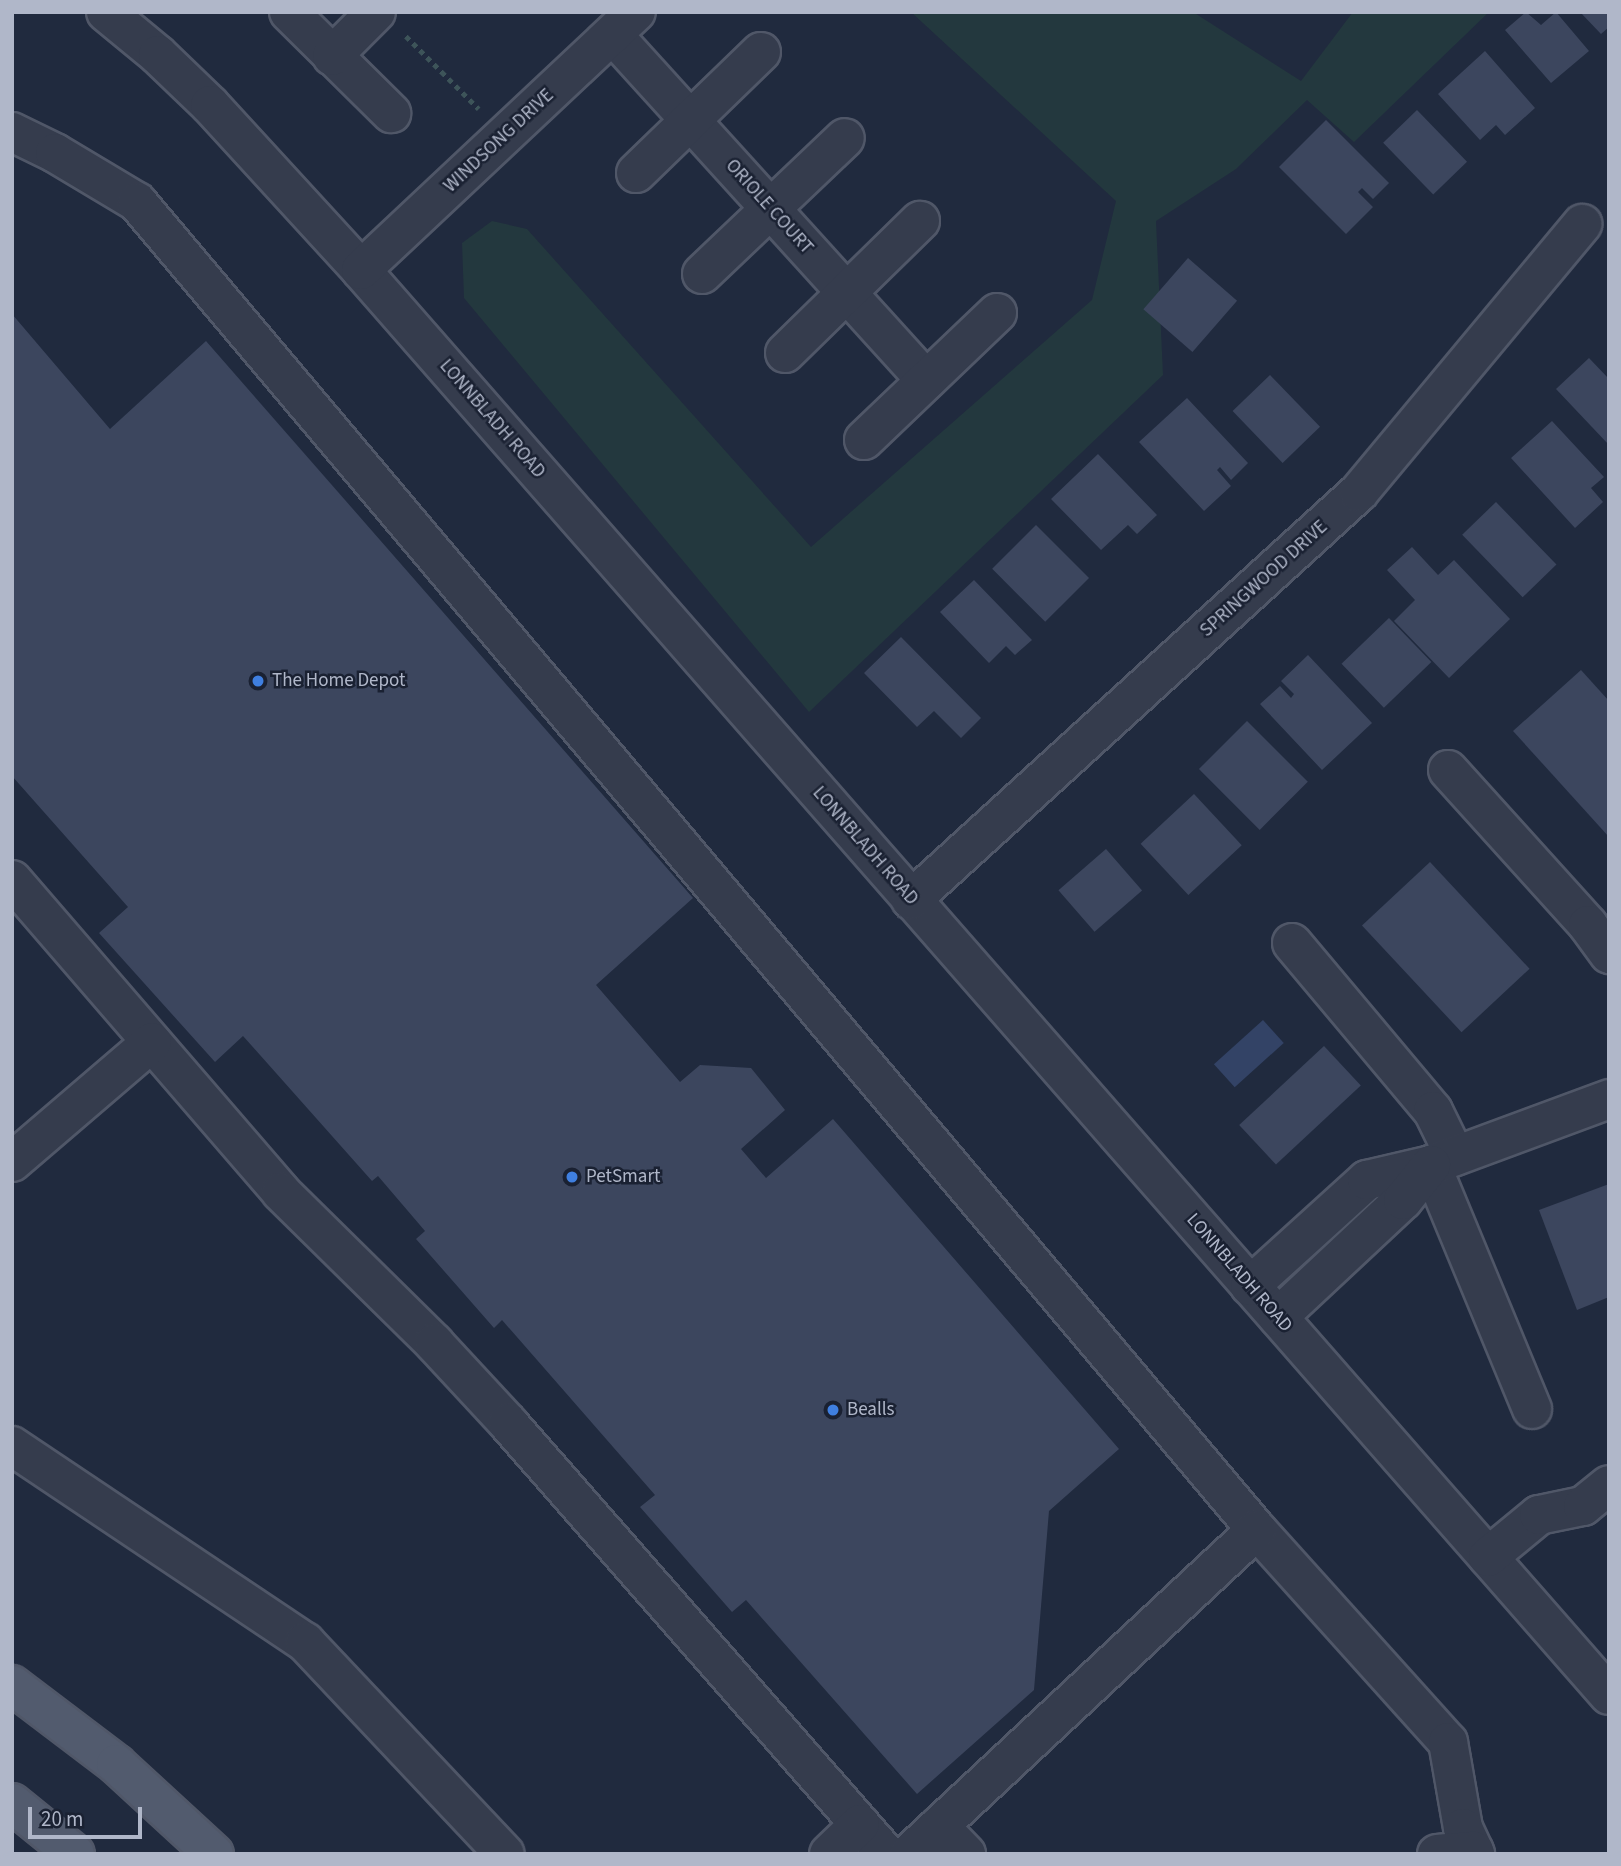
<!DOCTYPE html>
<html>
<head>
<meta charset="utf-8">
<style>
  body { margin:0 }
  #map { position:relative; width:1621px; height:1866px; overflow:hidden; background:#202a3e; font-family:"Source Sans 3",sans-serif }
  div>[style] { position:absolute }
  .green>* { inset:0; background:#23383e }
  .water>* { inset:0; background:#334366; transform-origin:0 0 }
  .building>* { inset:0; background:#3c465e; transform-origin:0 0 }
  .path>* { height:4.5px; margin-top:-2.25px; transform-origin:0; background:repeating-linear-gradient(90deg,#3d5459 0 5px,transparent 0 10px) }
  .roads { filter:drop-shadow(2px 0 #505768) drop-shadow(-2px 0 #505768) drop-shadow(0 2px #505768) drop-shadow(0 -2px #505768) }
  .minor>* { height:38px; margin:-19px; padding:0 19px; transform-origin:19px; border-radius:19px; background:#353c4d }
  .major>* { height:38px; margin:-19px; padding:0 19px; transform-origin:19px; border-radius:19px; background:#525b6e }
  .dots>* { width:19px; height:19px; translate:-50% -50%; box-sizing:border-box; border:4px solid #1a2132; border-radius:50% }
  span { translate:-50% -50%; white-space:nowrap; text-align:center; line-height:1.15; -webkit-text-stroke:5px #1a2132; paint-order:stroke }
  .street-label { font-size:19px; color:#b0b7c9 }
  .poi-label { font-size:19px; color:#b0b7c9 }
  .left { translate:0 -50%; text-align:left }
  .frame { position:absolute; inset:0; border:14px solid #b0b7c9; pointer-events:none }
  .scale { position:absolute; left:28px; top:1807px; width:114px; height:32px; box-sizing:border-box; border:4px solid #b0b7c9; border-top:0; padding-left:9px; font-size:21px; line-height:24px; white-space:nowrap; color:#b0b7c9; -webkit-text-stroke:5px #1a2132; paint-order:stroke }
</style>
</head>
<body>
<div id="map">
  <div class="green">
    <div style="clip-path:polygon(911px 12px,1193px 12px,1301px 81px,1353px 12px,1489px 12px,1354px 142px,1307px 100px,1236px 169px,1156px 221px,1163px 375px,809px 712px,464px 298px,462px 243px,492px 221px,527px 229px,811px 547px,1092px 300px,1116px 201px)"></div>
  </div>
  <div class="water">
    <div style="left:1263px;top:1020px;width:31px;height:66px;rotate:48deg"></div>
  </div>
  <div class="building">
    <div style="clip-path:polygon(1526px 12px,1541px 25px,1556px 12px,1589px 51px,1551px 83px,1505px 30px)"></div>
    <div style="clip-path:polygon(1580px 12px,1609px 12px,1609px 27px,1601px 34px)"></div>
    <div style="clip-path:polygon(1485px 51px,1535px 108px,1505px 135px,1496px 125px,1480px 140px,1438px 94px)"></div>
    <div style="left:1417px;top:110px;width:72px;height:47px;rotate:46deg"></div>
    <div style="clip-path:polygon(1326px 120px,1389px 183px,1373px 199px,1362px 188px,1358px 192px,1373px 207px,1346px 234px,1279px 167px)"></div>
    <div style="left:1188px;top:258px;width:65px;height:68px;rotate:41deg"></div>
    <div style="clip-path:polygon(12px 314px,110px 429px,206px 341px,693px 898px,596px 985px,680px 1082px,700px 1065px,751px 1068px,785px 1110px,741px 1149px,766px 1178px,833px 1119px,1119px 1449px,1049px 1511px,1034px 1690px,917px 1794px,746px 1600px,732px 1612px,640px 1507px,655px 1495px,502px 1320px,494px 1328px,416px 1239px,425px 1231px,378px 1176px,372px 1181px,243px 1036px,215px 1062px,99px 933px,128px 907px,12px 776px)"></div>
    <div style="clip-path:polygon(1589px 358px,1609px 379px,1609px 445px,1556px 389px)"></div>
    <div style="left:1270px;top:375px;width:72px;height:52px;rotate:46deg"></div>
    <div style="clip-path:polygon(1187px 398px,1248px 463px,1231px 480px,1220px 467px,1217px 470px,1231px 486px,1204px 511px,1139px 442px)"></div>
    <div style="clip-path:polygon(1552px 421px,1604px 477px,1591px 488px,1603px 502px,1575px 528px,1511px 458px)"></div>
    <div style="clip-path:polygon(1098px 454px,1157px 515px,1137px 534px,1128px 525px,1101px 550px,1051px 499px)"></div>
    <div style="left:1496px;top:502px;width:87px;height:47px;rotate:46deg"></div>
    <div style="left:1036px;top:525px;width:75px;height:62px;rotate:45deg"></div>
    <div style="clip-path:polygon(1412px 547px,1438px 575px,1454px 560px,1510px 619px,1449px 678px,1394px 621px,1415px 600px,1387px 570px)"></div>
    <div style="clip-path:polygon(974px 580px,1032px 640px,1015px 655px,1006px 646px,989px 663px,940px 612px)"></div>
    <div style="left:1389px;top:618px;width:61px;height:66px;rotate:46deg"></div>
    <div style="clip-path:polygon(901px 637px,981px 718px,961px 738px,934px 711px,917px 727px,864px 673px)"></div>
    <div style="clip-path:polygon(1308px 655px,1372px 723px,1322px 770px,1260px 704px,1280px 686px,1291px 698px,1294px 694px,1281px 681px)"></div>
    <div style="clip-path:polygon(1581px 670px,1609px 701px,1609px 837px,1513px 731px)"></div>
    <div style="left:1247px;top:721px;width:86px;height:68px;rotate:45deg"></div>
    <div style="left:1194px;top:794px;width:70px;height:73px;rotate:47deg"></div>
    <div style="left:1106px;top:849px;width:55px;height:63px;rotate:49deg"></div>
    <div style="left:1430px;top:862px;width:146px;height:93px;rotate:47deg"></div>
    <div style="left:1324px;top:1046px;width:54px;height:116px;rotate:47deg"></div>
    <div style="clip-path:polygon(1609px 1184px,1609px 1297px,1577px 1310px,1539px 1210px)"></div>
  </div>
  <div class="path">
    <div style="left:406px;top:36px;width:103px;rotate:45deg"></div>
  </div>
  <div class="roads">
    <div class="minor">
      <div style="left:106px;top:12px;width:67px;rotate:39.6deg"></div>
      <div style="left:158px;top:55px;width:72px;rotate:43.9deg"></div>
      <div style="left:210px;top:105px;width:224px;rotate:47.5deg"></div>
      <div style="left:361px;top:270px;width:1894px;rotate:48.79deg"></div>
      <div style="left:289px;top:12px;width:144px;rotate:44.7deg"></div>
      <div style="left:613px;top:35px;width:466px;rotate:47.8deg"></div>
      <div style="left:332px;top:56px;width:62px;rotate:-45deg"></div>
      <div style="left:12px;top:132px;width:48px;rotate:26deg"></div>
      <div style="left:55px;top:153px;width:96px;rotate:30.9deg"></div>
      <div style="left:137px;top:202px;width:1737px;rotate:49.86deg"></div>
      <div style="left:1257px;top:1530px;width:285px;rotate:48deg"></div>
      <div style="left:1448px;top:1742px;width:87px;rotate:80.1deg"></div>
      <div style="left:1463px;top:1828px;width:29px;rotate:65deg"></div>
      <div style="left:636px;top:173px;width:174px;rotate:-44.1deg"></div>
      <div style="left:361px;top:270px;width:377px;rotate:-43.2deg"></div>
      <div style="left:702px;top:274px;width:197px;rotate:-43.6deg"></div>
      <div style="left:785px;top:353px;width:189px;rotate:-44.4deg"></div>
      <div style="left:864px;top:440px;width:184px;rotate:-43.7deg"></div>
      <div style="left:1448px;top:770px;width:209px;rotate:47.9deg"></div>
      <div style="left:1588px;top:925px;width:36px;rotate:54deg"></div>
      <div style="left:12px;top:880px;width:412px;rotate:49.2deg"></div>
      <div style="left:281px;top:1192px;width:215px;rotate:44.6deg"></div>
      <div style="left:434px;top:1343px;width:109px;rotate:47.2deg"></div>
      <div style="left:508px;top:1423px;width:573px;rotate:48.75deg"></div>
      <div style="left:911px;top:900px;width:606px;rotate:-42.32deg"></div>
      <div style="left:1359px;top:492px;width:349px;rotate:-50.2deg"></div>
      <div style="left:1292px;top:943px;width:219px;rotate:50deg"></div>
      <div style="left:1433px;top:1111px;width:50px;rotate:63.9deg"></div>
      <div style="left:12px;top:1162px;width:184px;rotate:-40.6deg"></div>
      <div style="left:1431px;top:1165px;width:264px;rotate:67.5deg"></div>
      <div style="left:1250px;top:1286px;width:158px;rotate:-42.2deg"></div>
      <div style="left:1367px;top:1180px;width:66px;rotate:-13.2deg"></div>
      <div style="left:1431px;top:1165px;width:190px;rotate:-20.3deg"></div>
      <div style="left:1278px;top:1317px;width:171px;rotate:-43.1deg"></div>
      <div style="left:1403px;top:1200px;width:45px;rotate:-51.3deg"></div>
      <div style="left:12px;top:1446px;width:353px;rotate:33.8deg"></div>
      <div style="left:305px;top:1642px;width:291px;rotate:46.7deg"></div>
      <div style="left:1488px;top:1557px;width:66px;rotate:-39.5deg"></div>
      <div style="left:1539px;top:1515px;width:45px;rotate:-11.6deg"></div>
      <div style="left:1583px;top:1506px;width:33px;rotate:-39deg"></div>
      <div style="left:939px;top:1826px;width:39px;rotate:46deg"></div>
      <div style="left:829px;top:1854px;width:43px;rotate:-44.1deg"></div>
      <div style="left:909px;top:1854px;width:475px;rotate:-43deg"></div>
      <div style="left:1437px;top:1854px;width:37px;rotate:-5deg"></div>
    </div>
    <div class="major">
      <div style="left:12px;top:1685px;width:131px;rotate:37.2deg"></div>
      <div style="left:116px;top:1764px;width:133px;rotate:42.6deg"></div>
      <div style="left:12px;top:1803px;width:81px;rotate:39deg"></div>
    </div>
  </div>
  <div class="dots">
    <div style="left:258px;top:681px;background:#3f7fe0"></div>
    <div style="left:572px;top:1177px;background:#3f7fe0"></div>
    <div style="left:833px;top:1410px;background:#3f7fe0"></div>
  </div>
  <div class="street-label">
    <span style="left:499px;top:141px;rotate:-43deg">WINDSONG DRIVE</span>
    <span style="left:769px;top:207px;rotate:48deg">ORIOLE COURT</span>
    <span style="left:492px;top:419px;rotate:49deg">LONNBLADH ROAD</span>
    <span style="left:1264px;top:579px;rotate:-42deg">SPRINGWOOD DRIVE</span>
    <span style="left:865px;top:846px;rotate:49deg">LONNBLADH ROAD</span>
    <span style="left:1239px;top:1273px;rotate:49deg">LONNBLADH ROAD</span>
  </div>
  <div class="poi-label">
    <span class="left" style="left:272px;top:681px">The Home Depot</span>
    <span class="left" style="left:586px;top:1177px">PetSmart</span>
    <span class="left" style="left:847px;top:1410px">Bealls</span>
  </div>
  <div class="frame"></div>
  <div class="scale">20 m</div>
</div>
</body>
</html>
